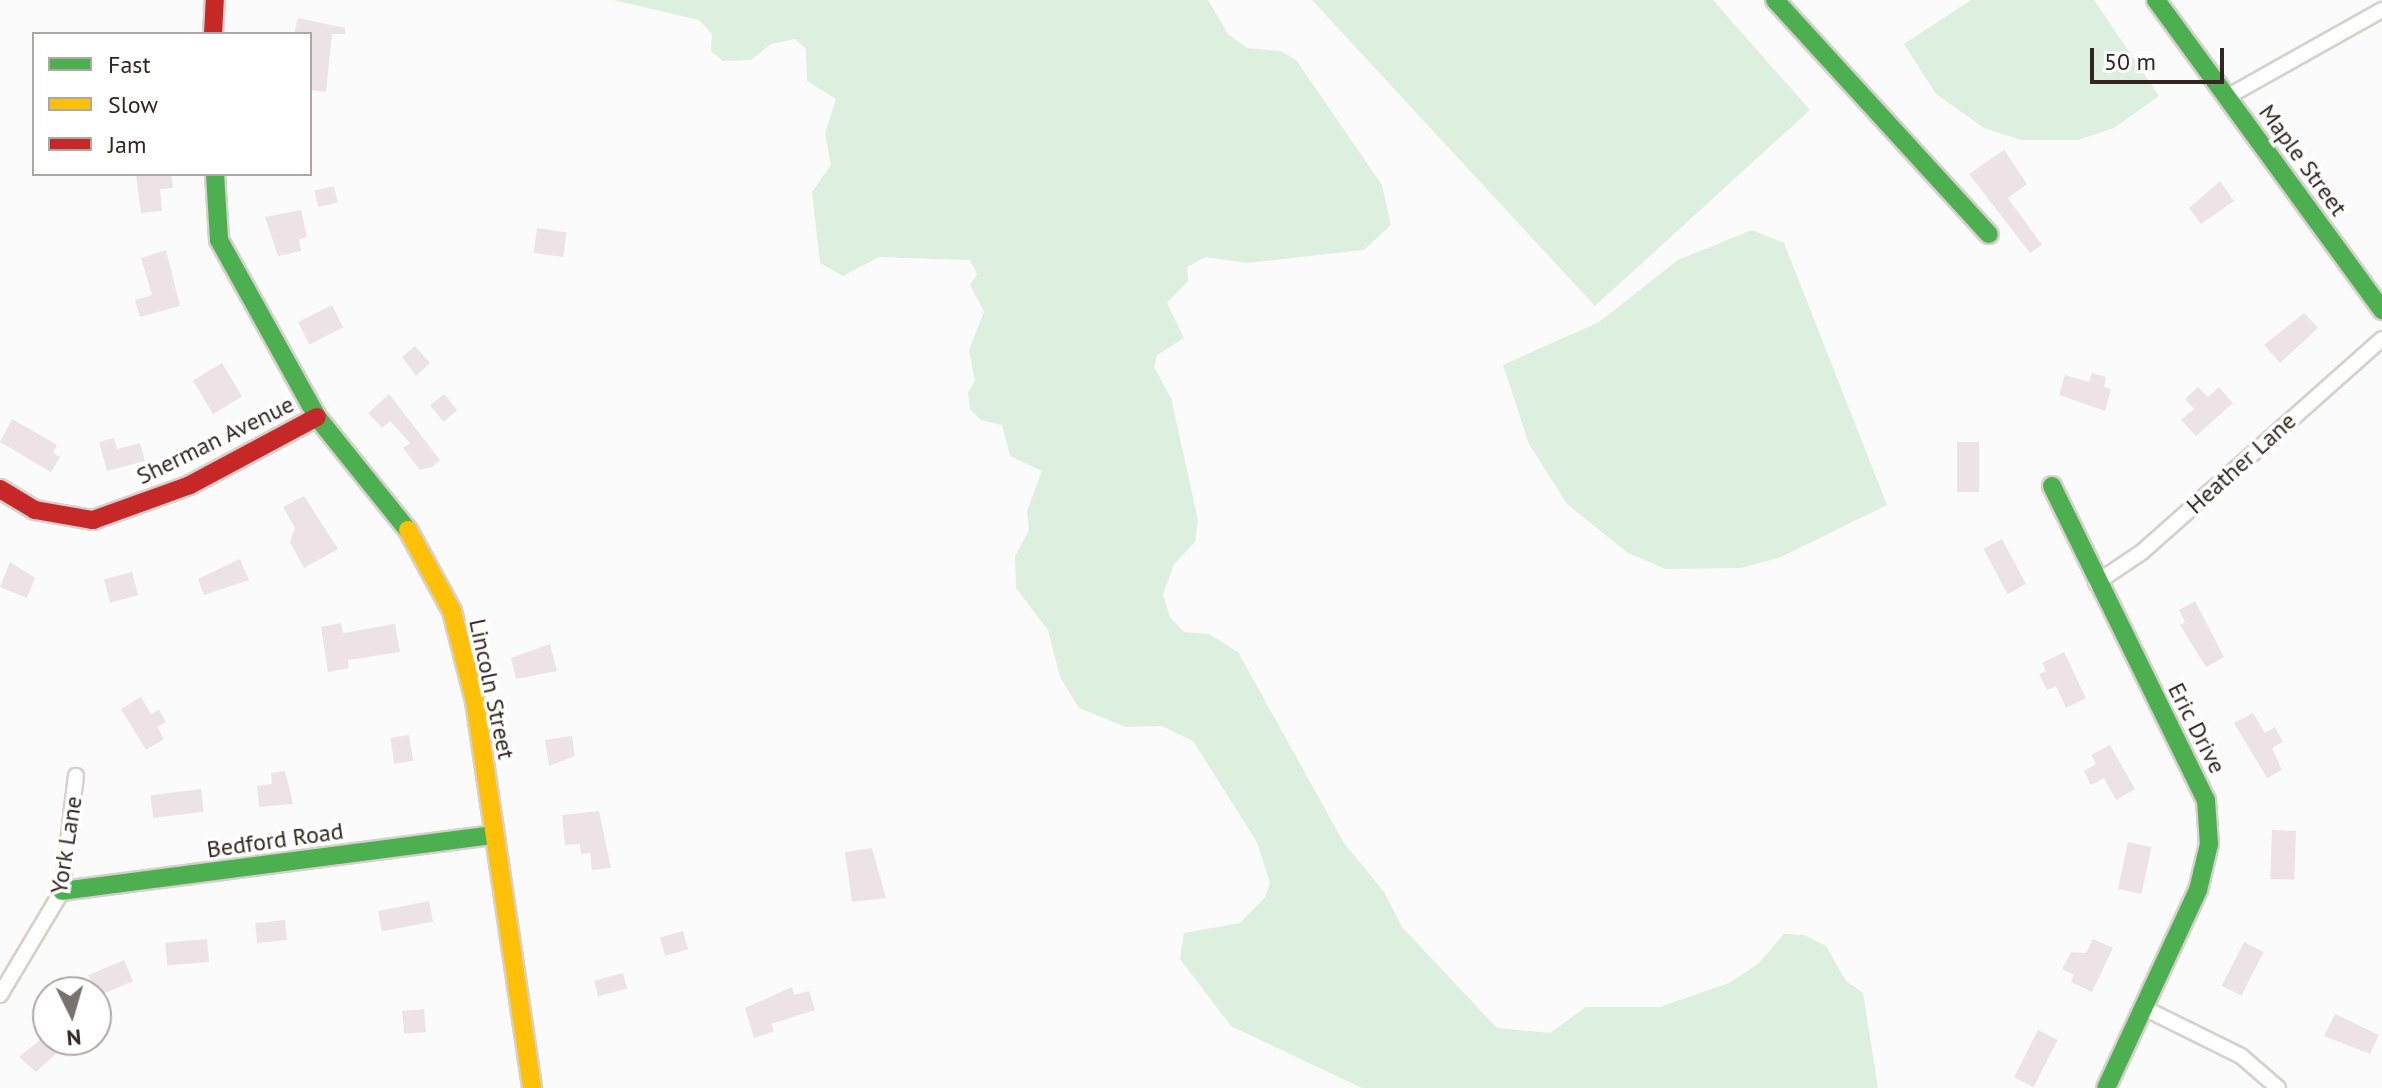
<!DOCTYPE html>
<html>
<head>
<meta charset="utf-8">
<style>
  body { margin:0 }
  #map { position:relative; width:2382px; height:1088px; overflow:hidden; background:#fbfbfb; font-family:"PT Sans",sans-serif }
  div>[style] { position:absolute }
  .green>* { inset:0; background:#ddefdf }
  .building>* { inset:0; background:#ede3e6; transform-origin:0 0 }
  .roads { filter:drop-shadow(2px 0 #d7d0cd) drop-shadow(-2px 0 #d7d0cd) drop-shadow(0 2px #d7d0cd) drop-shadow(0 -2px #d7d0cd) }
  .street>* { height:14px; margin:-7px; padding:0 7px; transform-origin:7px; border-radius:7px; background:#fefefe }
  .fast>* { height:18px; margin:-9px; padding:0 9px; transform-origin:9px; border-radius:9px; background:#4caf50 }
  .slow>* { height:18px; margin:-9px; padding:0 9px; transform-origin:9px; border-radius:9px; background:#ffc107 }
  .jam>* { height:18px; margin:-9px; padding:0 9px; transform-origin:9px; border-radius:9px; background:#c62828 }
  span { translate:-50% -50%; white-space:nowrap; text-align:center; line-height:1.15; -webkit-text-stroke:7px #fff; paint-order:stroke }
  .street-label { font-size:24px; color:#332620 }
  .legend { position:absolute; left:32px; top:32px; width:280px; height:144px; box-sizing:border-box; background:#fff; border:2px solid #ada8a6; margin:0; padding:10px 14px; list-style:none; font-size:24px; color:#332620 }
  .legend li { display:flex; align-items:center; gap:16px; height:40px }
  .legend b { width:40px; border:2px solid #ada8a6 }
  .north { position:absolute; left:32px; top:976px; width:80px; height:80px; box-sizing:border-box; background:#fff; border:2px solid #ada8a6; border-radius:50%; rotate:175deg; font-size:22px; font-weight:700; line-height:32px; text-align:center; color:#332620 }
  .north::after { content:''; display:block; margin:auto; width:28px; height:36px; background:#79716d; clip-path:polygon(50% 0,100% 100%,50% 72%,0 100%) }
  .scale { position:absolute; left:2090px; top:48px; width:134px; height:36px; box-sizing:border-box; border:4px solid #332620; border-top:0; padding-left:10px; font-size:24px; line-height:28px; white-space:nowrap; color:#332620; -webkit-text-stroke:6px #fff; paint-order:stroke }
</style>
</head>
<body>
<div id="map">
  <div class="green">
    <div style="clip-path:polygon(613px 0,1208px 0,1228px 34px,1247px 48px,1281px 51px,1296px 60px,1382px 185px,1391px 225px,1364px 250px,1247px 263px,1206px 257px,1187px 267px,1188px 281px,1167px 303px,1184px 338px,1157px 355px,1154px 367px,1171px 398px,1198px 520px,1195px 542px,1174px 564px,1163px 595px,1170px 617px,1184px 632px,1209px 634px,1238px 652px,1344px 843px,1384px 892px,1402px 927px,1497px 1028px,1550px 1033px,1586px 1007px,1660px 1007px,1729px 983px,1758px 964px,1784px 934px,1804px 935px,1826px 946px,1846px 981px,1863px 993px,1878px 1088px,1362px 1088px,1231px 1026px,1180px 959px,1184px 933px,1240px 923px,1265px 897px,1270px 883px,1257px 842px,1193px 741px,1162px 726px,1126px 727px,1079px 708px,1060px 677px,1048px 630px,1016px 588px,1015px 556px,1029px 530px,1027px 511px,1042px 471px,1010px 456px,1002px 425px,981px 420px,970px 409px,968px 392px,975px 381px,969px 350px,984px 312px,970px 285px,977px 274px,970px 260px,879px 257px,843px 276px,820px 263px,812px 192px,831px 165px,825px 133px,836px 99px,807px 81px,806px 49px,795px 39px,771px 44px,751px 60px,723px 61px,711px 51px,712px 34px,699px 20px)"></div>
    <div style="clip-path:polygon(1312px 0,1713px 0,1810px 110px,1595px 306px)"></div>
    <div style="clip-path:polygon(1971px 0,2094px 0,2159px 96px,2114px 128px,2078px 140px,2021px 140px,1984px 128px,1936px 94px,1904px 44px)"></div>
    <div style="clip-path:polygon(1752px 230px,1784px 243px,1887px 505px,1781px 557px,1741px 568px,1666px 569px,1628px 553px,1567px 504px,1529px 444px,1503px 365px,1599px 322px,1678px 260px)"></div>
  </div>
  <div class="building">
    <div style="clip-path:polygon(298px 18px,345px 28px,345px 34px,332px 34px,326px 92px,310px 90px,310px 34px,294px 34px)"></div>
    <div style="clip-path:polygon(2004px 150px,2027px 184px,2008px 198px,2042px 245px,2030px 253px,1969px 174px)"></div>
    <div style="clip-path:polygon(171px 174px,173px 188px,160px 189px,162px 211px,141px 213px,136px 175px)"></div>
    <div style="clip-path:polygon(2220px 181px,2234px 201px,2201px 224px,2189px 208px)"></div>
    <div style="left:334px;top:186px;width:17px;height:20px;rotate:77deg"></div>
    <div style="clip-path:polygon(301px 210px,307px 237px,299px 239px,301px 251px,278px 256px,265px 217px)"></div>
    <div style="left:537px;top:228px;width:30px;height:25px;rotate:8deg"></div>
    <div style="clip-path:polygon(166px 250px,180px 306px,140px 317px,135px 300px,152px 295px,141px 258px)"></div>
    <div style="left:332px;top:305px;width:25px;height:38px;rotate:63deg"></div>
    <div style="clip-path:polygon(2304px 313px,2318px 328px,2280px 363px,2264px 345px)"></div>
    <div style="clip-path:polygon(415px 346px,430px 363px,416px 376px,402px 357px)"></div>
    <div style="left:222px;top:363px;width:39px;height:34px;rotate:59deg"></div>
    <div style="clip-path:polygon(2092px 373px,2106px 377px,2104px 387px,2111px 389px,2105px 411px,2059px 395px,2065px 375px,2089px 382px)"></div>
    <div style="clip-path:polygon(2198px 387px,2208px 397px,2219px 387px,2233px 403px,2196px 436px,2181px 420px,2194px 409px,2185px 399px)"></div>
    <div style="clip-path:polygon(389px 394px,440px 460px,432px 467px,420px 470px,403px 448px,410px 443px,390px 421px,382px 428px,368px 413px)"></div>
    <div style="left:444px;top:394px;width:21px;height:18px;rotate:51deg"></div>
    <div style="clip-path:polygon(12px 419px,57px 445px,53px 453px,60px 457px,51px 472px,0 442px)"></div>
    <div style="clip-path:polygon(114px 438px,117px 449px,140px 443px,145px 461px,107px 471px,99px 442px)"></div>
    <div style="left:1957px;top:442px;width:22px;height:50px"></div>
    <div style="clip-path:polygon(304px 496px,338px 549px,304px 568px,290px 542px,295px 528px,283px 507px)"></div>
    <div style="left:2002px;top:539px;width:51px;height:21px;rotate:62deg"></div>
    <div style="clip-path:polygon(240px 559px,249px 580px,204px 595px,198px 579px)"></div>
    <div style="clip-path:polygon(10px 562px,35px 578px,27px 598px,0 587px)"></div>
    <div style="left:132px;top:572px;width:24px;height:29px;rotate:75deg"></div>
    <div style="clip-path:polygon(2195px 601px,2224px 657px,2206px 667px,2180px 625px,2185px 622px,2179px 610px)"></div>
    <div style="clip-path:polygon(341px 623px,343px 633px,395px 624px,400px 652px,348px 660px,349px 668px,328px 672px,321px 627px)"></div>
    <div style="clip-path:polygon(550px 644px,557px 671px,516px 679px,511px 658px)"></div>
    <div style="clip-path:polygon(2064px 652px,2086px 698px,2066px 708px,2056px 686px,2047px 690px,2039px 674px,2046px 671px,2042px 663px)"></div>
    <div style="clip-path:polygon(141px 697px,151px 714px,159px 710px,166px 722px,157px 727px,164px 739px,146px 750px,121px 709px)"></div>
    <div style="clip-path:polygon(2253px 713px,2265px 733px,2275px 727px,2283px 742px,2272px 748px,2282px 770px,2267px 778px,2234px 723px)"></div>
    <div style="left:409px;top:735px;width:26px;height:19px;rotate:81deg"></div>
    <div style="clip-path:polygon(572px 736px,575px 756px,549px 766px,545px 740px)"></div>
    <div style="clip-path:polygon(2110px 745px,2135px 789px,2116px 800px,2104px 778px,2091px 785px,2084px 771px,2096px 764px,2091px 755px)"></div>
    <div style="clip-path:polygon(285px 771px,293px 804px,259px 807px,257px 786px,272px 784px,271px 773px)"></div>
    <div style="left:201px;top:789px;width:23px;height:51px;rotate:83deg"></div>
    <div style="clip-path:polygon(599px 811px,611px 868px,592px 870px,590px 853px,581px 854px,580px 844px,565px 845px,562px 815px)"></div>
    <div style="left:2272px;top:830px;width:24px;height:49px;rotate:2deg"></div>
    <div style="left:2128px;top:842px;width:24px;height:48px;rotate:12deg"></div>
    <div style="clip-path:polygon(872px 848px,886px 898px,852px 902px,845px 852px)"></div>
    <div style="left:429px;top:901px;width:21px;height:52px;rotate:79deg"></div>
    <div style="left:285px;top:920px;width:20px;height:30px;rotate:84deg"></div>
    <div style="left:683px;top:931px;width:19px;height:24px;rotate:74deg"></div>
    <div style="left:207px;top:939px;width:23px;height:42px;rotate:85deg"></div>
    <div style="clip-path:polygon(2093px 939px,2113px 948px,2092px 992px,2071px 982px,2074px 975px,2062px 969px,2071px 952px,2086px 953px)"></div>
    <div style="left:2244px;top:942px;width:22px;height:49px;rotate:27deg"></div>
    <div style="left:124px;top:960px;width:23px;height:39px;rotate:67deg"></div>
    <div style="left:623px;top:973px;width:16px;height:30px;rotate:75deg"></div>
    <div style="clip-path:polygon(792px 987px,794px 995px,809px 991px,815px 1010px,771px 1024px,774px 1031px,754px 1038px,745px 1008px)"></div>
    <div style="left:424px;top:1009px;width:23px;height:22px;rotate:85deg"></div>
    <div style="clip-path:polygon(2335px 1014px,2379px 1035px,2370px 1054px,2324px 1036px)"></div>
    <div style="left:2038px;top:1030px;width:22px;height:53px;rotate:27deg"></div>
    <div style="clip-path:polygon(40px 1040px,71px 1040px,36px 1072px,19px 1057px)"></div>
  </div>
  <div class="roads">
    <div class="street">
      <div style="left:2227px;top:97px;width:178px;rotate:-29.3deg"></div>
      <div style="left:2096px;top:583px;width:55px;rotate:-34deg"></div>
      <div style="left:2142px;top:552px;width:321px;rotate:-41.6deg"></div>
      <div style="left:0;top:995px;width:121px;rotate:-59.2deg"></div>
      <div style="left:62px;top:891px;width:116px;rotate:-83.1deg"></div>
      <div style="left:2144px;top:1008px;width:108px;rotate:26.3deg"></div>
      <div style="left:2241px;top:1056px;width:49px;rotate:40.9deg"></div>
    </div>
    <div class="fast">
      <div style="left:1775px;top:0;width:317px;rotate:47.6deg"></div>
      <div style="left:2156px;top:0;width:384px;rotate:53.9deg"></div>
      <div style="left:215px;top:174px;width:66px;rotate:86.5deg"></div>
      <div style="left:219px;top:240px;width:202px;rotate:61deg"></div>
      <div style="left:317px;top:417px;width:145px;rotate:51.2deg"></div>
      <div style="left:2052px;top:486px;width:350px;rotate:63.9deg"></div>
      <div style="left:2206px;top:800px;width:44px;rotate:86.1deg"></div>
      <div style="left:2209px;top:844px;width:47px;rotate:103.4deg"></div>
      <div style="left:2198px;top:890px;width:218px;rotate:114.9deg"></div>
      <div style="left:62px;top:891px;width:436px;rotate:-7.4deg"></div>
    </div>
    <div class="slow">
      <div style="left:408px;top:530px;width:92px;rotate:61.5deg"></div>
      <div style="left:452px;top:611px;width:93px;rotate:75.7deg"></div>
      <div style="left:475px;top:701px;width:391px;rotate:81.6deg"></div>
    </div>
    <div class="jam">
      <div style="left:213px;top:34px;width:34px;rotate:-87deg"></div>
      <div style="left:0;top:489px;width:41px;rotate:31deg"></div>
      <div style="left:35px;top:510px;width:59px;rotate:9.8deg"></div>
      <div style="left:93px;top:520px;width:103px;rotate:-19.8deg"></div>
      <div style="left:190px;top:485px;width:144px;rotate:-28.2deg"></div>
    </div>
  </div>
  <div class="street-label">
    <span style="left:2303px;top:160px;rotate:54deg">Maple Street</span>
    <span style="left:215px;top:440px;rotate:-26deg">Sherman Avenue</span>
    <span style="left:2241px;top:463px;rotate:-42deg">Heather Lane</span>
    <span style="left:492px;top:689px;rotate:78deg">Lincoln Street</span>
    <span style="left:2197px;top:728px;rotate:63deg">Eric Drive</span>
    <span style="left:275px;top:840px;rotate:-8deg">Bedford Road</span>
    <span style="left:66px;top:845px;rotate:-81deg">York Lane</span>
  </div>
  <ul class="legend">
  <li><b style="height:10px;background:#4caf50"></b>Fast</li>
  <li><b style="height:10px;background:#ffc107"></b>Slow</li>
  <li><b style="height:10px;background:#c62828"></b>Jam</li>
  </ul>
  <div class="north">N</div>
  <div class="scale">50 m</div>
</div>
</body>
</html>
